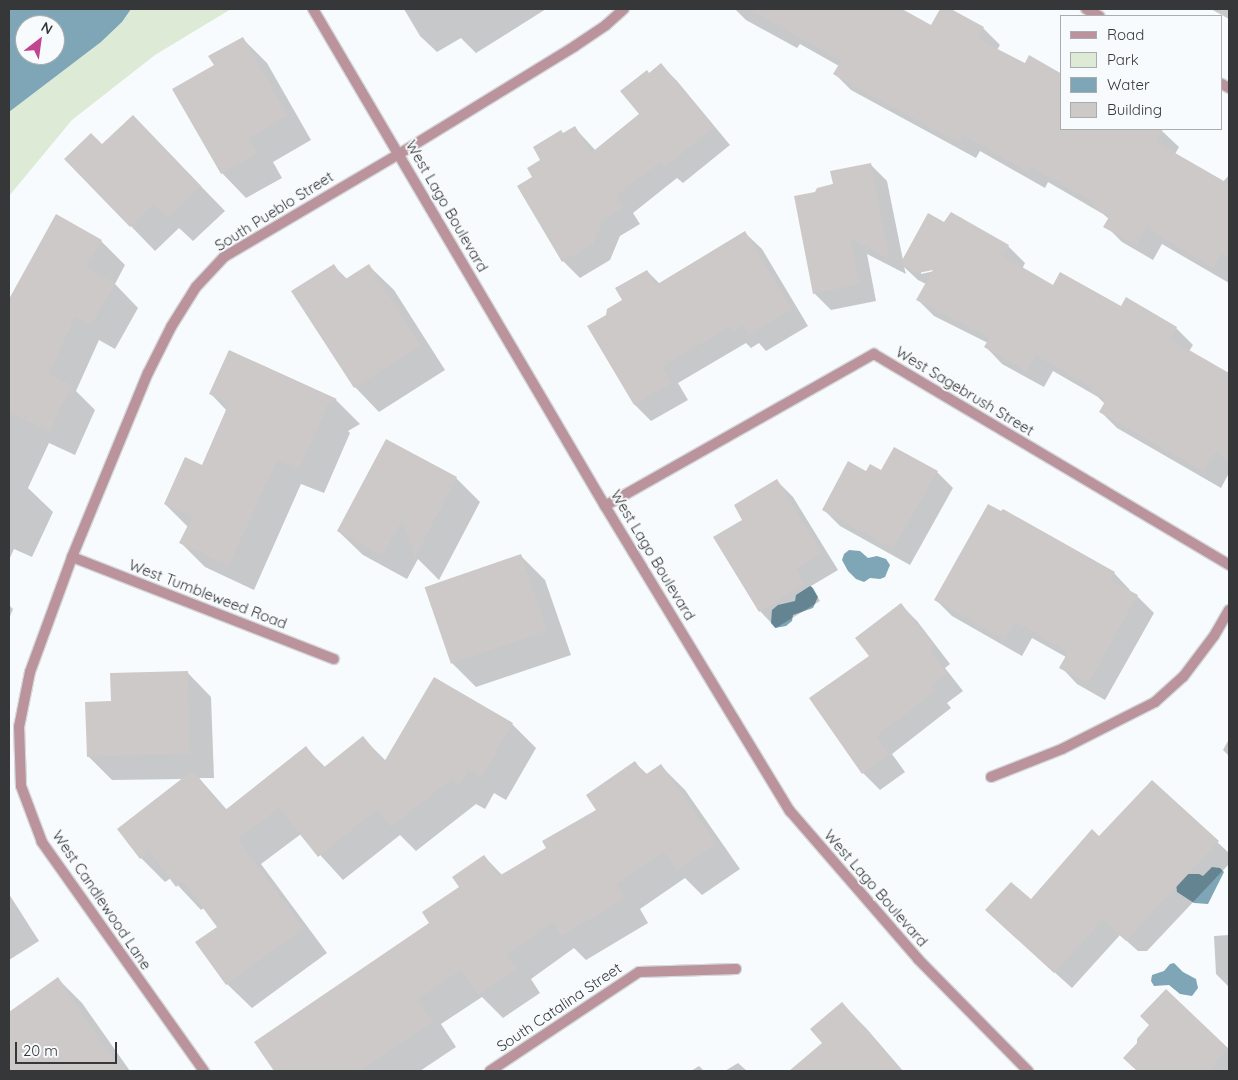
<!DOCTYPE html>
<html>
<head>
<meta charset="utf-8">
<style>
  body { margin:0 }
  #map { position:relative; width:1238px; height:1080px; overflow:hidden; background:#f8fbfd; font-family:Quicksand,sans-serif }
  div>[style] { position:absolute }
  .green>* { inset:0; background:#ddead5 }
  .water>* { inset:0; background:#7fa6b7 }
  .shadow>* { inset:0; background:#0003 }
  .building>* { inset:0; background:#cdc9c8; transform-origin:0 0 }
  .roads { filter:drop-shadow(1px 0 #d5d8da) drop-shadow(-1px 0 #d5d8da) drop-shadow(0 1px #d5d8da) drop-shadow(0 -1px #d5d8da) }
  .minor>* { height:10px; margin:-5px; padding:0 5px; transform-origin:5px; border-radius:5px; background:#ba939c }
  .tertiary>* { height:10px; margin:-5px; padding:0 5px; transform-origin:5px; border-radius:5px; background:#ba939c }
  span { translate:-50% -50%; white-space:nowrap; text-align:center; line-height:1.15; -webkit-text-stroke:4px #f8fbfd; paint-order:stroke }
  .street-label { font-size:15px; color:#363738 }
  .frame { position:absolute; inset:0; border:10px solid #363738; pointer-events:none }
  .legend { position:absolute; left:1060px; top:15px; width:162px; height:115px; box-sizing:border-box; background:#f8fbfd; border:1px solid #aaadae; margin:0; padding:6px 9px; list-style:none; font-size:15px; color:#363738 }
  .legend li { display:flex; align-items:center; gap:10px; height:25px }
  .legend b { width:25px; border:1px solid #aaadae }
  .north { position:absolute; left:15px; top:15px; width:50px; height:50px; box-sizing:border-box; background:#f8fbfd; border:1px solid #aaadae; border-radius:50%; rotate:30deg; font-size:14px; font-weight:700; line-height:20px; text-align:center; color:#363738 }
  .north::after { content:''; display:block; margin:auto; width:18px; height:22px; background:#c24491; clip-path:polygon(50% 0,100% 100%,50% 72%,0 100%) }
  .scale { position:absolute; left:15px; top:1042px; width:102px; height:22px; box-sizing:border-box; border:2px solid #363738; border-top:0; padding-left:6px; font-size:15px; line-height:18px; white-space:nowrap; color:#363738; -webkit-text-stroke:4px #f8fbfd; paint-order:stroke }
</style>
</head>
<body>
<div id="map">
  <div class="green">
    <div style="clip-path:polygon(131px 9px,231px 9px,155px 55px,72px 120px,9px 196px,9px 112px,101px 42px,122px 22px)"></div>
  </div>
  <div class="water">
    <div style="clip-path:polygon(evenodd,9px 9px,131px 9px,122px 22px,101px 42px,9px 112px,9px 9px,25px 25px,55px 25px,55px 55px,25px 55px,25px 25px)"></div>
    <div style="clip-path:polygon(849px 550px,860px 551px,868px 558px,877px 556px,886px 559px,890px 565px,885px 577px,880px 579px,870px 578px,864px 582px,856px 579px,848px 571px,842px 560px,844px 554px)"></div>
    <div style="clip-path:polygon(810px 586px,813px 588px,818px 597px,813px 608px,793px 615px,792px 621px,786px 626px,775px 628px,771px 623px,772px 610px,778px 605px,795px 601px,796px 595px)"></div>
    <div style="clip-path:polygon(1212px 867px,1220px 868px,1224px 872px,1208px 904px,1194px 903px,1177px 892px,1176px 884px,1183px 874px,1199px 874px,1203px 876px)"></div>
    <div style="clip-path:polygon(1174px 963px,1183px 972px,1196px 979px,1198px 988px,1192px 996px,1180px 994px,1169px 985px,1154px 986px,1151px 981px,1152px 975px,1164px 971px,1170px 964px)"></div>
  </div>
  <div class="shadow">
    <div style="clip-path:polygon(404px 9px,546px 9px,476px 53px,461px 38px,437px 52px,420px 36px)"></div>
    <div style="clip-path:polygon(735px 9px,900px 9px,931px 27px,941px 9px,983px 28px,1000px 45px,997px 50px,1062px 129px,1160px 129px,1179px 147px,1175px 154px,1223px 182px,1229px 175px,1229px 283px,1162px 244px,1153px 260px,1122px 242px,1105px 225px,1109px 219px,1103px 214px,1048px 182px,1045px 188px,980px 151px,976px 158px,851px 90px,835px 74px,839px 66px,800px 44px,797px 48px,746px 20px)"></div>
    <div style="clip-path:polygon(1211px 9px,1229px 9px,1229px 19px)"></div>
    <div style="clip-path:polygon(243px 39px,267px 63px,311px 140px,273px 162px,282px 178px,246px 198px,222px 173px,215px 66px)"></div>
    <div style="clip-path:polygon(661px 65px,677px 81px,730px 145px,683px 183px,677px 178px,633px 213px,640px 224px,620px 236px,610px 260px,580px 278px,563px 261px,518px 186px,533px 177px,542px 160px,564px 134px,575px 128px,596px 151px,641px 114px,649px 74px)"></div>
    <div style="clip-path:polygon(157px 141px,225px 211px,193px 241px,179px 228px,155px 251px,66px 159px,103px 146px)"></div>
    <div style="clip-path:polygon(evenodd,870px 164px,887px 181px,903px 260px,945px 224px,951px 213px,1008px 246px,1025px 263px,1022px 269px,1054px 287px,1121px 307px,1126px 299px,1176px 328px,1193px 345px,1189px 351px,1229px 374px,1229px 473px,1221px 488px,1117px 428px,1101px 412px,1105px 404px,1098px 397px,1053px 371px,1044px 387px,1002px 364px,986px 347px,988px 343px,934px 316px,918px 300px,926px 284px,918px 280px,904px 267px,906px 274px,867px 254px,876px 301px,831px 310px,814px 293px,816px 193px,870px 164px,939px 268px,939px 270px,921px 274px,921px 271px,939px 268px)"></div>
    <div style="clip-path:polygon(56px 216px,101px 241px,125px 265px,115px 284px,138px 308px,115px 349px,99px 340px,76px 391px,95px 410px,75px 455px,49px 443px,28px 488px,53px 512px,32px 557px,14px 549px,9px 560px,9px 302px)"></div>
    <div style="clip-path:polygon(745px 233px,762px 249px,808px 326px,766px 351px,759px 343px,751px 348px,746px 343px,678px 383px,688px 400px,651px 421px,635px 405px,607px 316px,623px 301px,647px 271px,660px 284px)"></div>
    <div style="clip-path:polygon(333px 265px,347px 279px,369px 266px,394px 290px,445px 370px,379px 412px,355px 387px)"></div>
    <div style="clip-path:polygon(230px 352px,336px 400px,360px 424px,348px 431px,350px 433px,324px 493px,301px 484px,254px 590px,205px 567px,181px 543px,188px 527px,165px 504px,203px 466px,227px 411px,211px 394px)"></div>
    <div style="clip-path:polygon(881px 471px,937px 472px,953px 488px,910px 565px,840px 526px,823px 509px,867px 473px)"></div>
    <div style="clip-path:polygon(456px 478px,480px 502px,439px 580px,418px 559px,407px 579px,363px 555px,338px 531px)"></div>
    <div style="clip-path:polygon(777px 481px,793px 497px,838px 570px,811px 586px,820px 601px,776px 628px,760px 611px,744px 520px)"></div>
    <div style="clip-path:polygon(520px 555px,545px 580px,571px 655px,476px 687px,452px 663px)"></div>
    <div style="clip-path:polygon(1114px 573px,1130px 590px,1129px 592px,1137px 596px,1154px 613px,1105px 700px,1077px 684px,1061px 667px,1066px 657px,1032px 638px,1022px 656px,952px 616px,936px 600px)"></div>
    <div style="clip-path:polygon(9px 605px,13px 609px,9px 619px)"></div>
    <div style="clip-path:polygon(901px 605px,917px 621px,950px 664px,945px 668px,963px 691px,947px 703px,951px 708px,892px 754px,905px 772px,880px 790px,863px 773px,811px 699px,871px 657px)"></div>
    <div style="clip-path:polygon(187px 672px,211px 697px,214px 778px,199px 778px,227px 810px,306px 748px,326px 768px,363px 738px,386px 761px,512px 724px,536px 748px,506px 800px,494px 793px,485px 809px,476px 804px,416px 851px,400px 835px,343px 880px,301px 834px,261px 864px,327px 953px,252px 1008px,227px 984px,196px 943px,218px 927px,204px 908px,201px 910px,171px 878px,165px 882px,141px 858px,184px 779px,112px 780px,88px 756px,112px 702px)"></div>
    <div style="clip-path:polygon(1229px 739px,1229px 756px,1223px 750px)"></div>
    <div style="clip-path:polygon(635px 763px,648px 775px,661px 766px,685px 790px,740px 869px,702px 895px,685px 878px,640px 909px,648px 923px,586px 960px,574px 948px,531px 979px,540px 993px,503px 1018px,482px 997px,441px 1024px,456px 1047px,420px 1071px,276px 1071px,255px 1042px,431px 923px,484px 856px,502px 875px,548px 848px,598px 811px)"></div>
    <div style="clip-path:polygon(1152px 781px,1229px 853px,1229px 864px,1147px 951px,1138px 951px,1120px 935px,1072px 988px,1003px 926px,1099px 838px)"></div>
    <div style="clip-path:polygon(9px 894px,39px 941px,9px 960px)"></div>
    <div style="clip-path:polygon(1229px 935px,1229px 987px,1216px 974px,1214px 936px)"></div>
    <div style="clip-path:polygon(58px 979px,82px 1003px,130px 1071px,9px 1071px,9px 1013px)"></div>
    <div style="clip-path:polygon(1166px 991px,1229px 1051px,1229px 1071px,1138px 1071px,1125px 1058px,1139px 1043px,1151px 1025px)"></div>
    <div style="clip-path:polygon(842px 1004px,866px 1028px,903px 1071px,800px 1071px,796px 1067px,824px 1043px)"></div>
    <div style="clip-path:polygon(738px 1063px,747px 1071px,725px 1071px)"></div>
    <div style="clip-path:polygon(699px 1066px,704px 1071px,691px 1071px)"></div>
  </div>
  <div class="building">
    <div style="clip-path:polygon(748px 9px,902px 9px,931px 25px,940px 9px,951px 9px,984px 27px,978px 39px,1025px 63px,1029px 55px,1062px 74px,1062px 129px,1163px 129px,1156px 142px,1229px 184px,1229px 257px,1221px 253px,1213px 268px,1146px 228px,1136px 245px,1103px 227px,1109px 217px,1094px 207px,1093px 202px,1031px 167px,1028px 172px,963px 135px,959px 143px,857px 88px,833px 74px,841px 61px)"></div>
    <div style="clip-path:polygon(243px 37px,288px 116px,249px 138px,258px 153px,221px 174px,172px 89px,214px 65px,208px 56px)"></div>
    <div style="clip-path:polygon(661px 63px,714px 128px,665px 167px,660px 162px,617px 196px,624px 207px,604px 219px,593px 244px,562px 262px,517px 186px,532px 177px,527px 168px,540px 160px,533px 147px,561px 130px,563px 133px,575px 126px,591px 153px,639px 114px,620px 91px,647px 70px,649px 73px)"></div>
    <div style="clip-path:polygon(133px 115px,201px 186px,168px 218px,154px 204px,130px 227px,64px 159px,91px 133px,102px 144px)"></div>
    <div style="clip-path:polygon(871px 163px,890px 259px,851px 239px,860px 284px,813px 294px,794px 196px,815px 192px,817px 188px,833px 184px,830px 171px)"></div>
    <div style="clip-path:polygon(951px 212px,1009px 245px,1003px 256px,1053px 285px,1060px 272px,1121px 306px,1126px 297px,1177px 327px,1170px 339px,1229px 373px,1229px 460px,1216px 452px,1204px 472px,1099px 412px,1106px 400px,1091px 392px,1093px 388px,1036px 356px,1027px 372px,984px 347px,990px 337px,916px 300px,933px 270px,918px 273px,900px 264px,928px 213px,944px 222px)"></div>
    <div style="clip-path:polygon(56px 214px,102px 240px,87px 267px,115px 283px,91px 326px,75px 317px,49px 374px,72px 385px,50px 432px,9px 413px,9px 299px)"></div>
    <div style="clip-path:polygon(745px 231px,792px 309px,749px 335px,743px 326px,733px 332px,730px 327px,662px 367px,672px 383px,634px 405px,587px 326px,606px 315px,607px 309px,622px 300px,615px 288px,647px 270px,656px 285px)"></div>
    <div style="clip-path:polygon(334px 264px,344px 280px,369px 264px,421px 345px,354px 388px,291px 291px)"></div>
    <div style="clip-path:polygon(229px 350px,337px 399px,325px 407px,327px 408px,299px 470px,277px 460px,229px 566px,179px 543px,192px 517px,164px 504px,185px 457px,202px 465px,229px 403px,209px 394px)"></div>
    <div style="clip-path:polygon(386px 439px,457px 477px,415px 557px,402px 520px,383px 556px,337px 531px)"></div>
    <div style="clip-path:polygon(894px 447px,938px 471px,893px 549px,822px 510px,848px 461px,866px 471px,870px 464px,881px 470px)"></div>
    <div style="clip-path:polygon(777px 479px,822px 553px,796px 569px,805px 584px,759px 612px,713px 537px,742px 520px,734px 505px)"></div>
    <div style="clip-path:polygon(988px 504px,1001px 511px,1003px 509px,1115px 572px,1110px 580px,1138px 595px,1088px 684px,1059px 668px,1068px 652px,1015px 622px,1005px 640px,934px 600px)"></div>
    <div style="left:521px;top:554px;width:81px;height:102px;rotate:71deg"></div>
    <div style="clip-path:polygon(901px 603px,935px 647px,930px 651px,947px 674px,932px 686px,936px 691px,876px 737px,889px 755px,862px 774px,809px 698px,869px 656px,855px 638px)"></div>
    <div style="clip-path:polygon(188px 671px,190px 754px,87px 757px,85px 702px,111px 701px,110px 673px)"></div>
    <div style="clip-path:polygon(434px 677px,513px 723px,482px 777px,469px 770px,460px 786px,451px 780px,391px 827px,377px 810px,318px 857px,279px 808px,238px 839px,304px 928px,226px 985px,195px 942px,217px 927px,183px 881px,176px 887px,149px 851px,140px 859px,117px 829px,193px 770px,224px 811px,306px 746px,323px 768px,363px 736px,384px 762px)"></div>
    <div style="clip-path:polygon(635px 761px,645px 775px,661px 764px,717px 844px,677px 871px,664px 852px,617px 884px,625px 899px,561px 936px,553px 922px,507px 954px,517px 968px,478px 995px,461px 970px,418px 999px,433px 1022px,359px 1071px,274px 1071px,254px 1042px,429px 923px,422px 912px,459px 887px,452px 877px,484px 855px,499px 876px,546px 848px,542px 841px,596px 810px,586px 795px)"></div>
    <div style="clip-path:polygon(1152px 780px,1219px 841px,1126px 941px,1103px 920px,1054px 973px,985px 910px,1011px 882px,1031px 899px,1092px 829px,1099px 836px)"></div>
    <div style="clip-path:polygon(58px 977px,85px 1018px,123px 1071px,9px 1071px,9px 1012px)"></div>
    <div style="clip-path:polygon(1166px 989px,1229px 1049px,1209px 1071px,1137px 1071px,1123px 1058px,1137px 1043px,1137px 1039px,1149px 1025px,1140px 1016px)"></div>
    <div style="clip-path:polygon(842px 1002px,902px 1071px,789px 1071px,822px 1043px,810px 1029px)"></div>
  </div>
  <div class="roads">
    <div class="minor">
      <div style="left:1086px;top:9px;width:15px;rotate:28deg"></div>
      <div style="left:1222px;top:84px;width:8px;rotate:30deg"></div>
      <div style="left:605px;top:506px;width:309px;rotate:-29.5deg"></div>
      <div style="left:874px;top:354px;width:413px;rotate:30.7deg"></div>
      <div style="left:72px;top:557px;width:281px;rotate:21.3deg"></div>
      <div style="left:991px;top:777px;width:76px;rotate:-21.5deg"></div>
      <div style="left:1062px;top:749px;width:104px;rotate:-26.8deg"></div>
      <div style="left:1155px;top:702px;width:38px;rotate:-42deg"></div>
      <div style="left:1183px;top:677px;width:51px;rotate:-52.9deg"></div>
      <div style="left:1214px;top:636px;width:30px;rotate:-60deg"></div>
      <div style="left:204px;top:1071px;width:281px;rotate:-125.3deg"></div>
      <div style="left:42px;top:842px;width:60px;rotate:-110.6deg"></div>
      <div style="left:21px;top:786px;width:59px;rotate:-91.9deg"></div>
      <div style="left:19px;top:727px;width:56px;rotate:-78.7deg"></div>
      <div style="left:30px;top:672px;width:122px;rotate:-69.9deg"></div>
      <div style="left:72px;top:557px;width:199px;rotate:-67.6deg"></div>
      <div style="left:148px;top:373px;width:51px;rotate:-63.4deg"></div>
      <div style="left:171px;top:327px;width:47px;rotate:-58deg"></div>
      <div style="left:196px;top:287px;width:41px;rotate:-47deg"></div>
      <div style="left:224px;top:257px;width:203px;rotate:-30.5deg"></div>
      <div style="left:399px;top:154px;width:206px;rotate:-31.5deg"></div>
      <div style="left:575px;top:46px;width:37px;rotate:-34deg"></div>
      <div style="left:606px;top:25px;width:24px;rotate:-42deg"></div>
      <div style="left:490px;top:1071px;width:179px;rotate:-33.6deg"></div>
      <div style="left:639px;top:972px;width:97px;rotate:-1.8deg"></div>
    </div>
    <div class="tertiary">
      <div style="left:313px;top:9px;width:576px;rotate:59.56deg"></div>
      <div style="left:605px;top:506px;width:357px;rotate:58.8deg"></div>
      <div style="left:790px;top:811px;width:196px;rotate:49.1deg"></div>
      <div style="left:918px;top:959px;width:157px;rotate:45.5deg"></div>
    </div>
  </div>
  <div class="street-label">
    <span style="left:447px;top:206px;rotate:60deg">West Lago Boulevard</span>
    <span style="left:274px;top:211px;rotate:-32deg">South Pueblo Street</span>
    <span style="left:965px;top:391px;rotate:31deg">West Sagebrush Street</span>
    <span style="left:653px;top:555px;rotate:59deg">West Lago Boulevard</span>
    <span style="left:208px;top:594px;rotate:21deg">West Tumbleweed Road</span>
    <span style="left:876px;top:888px;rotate:49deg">West Lago Boulevard</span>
    <span style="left:102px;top:900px;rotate:56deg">West Candlewood Lane</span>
    <span style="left:559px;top:1007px;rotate:-34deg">South Catalina Street</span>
  </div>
  <div class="frame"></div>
  <ul class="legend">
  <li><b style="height:6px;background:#ba939c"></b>Road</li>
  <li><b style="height:14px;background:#ddead5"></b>Park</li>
  <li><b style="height:14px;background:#7fa6b7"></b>Water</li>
  <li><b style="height:14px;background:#cdc9c8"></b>Building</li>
  </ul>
  <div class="north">N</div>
  <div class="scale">20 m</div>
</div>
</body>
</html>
